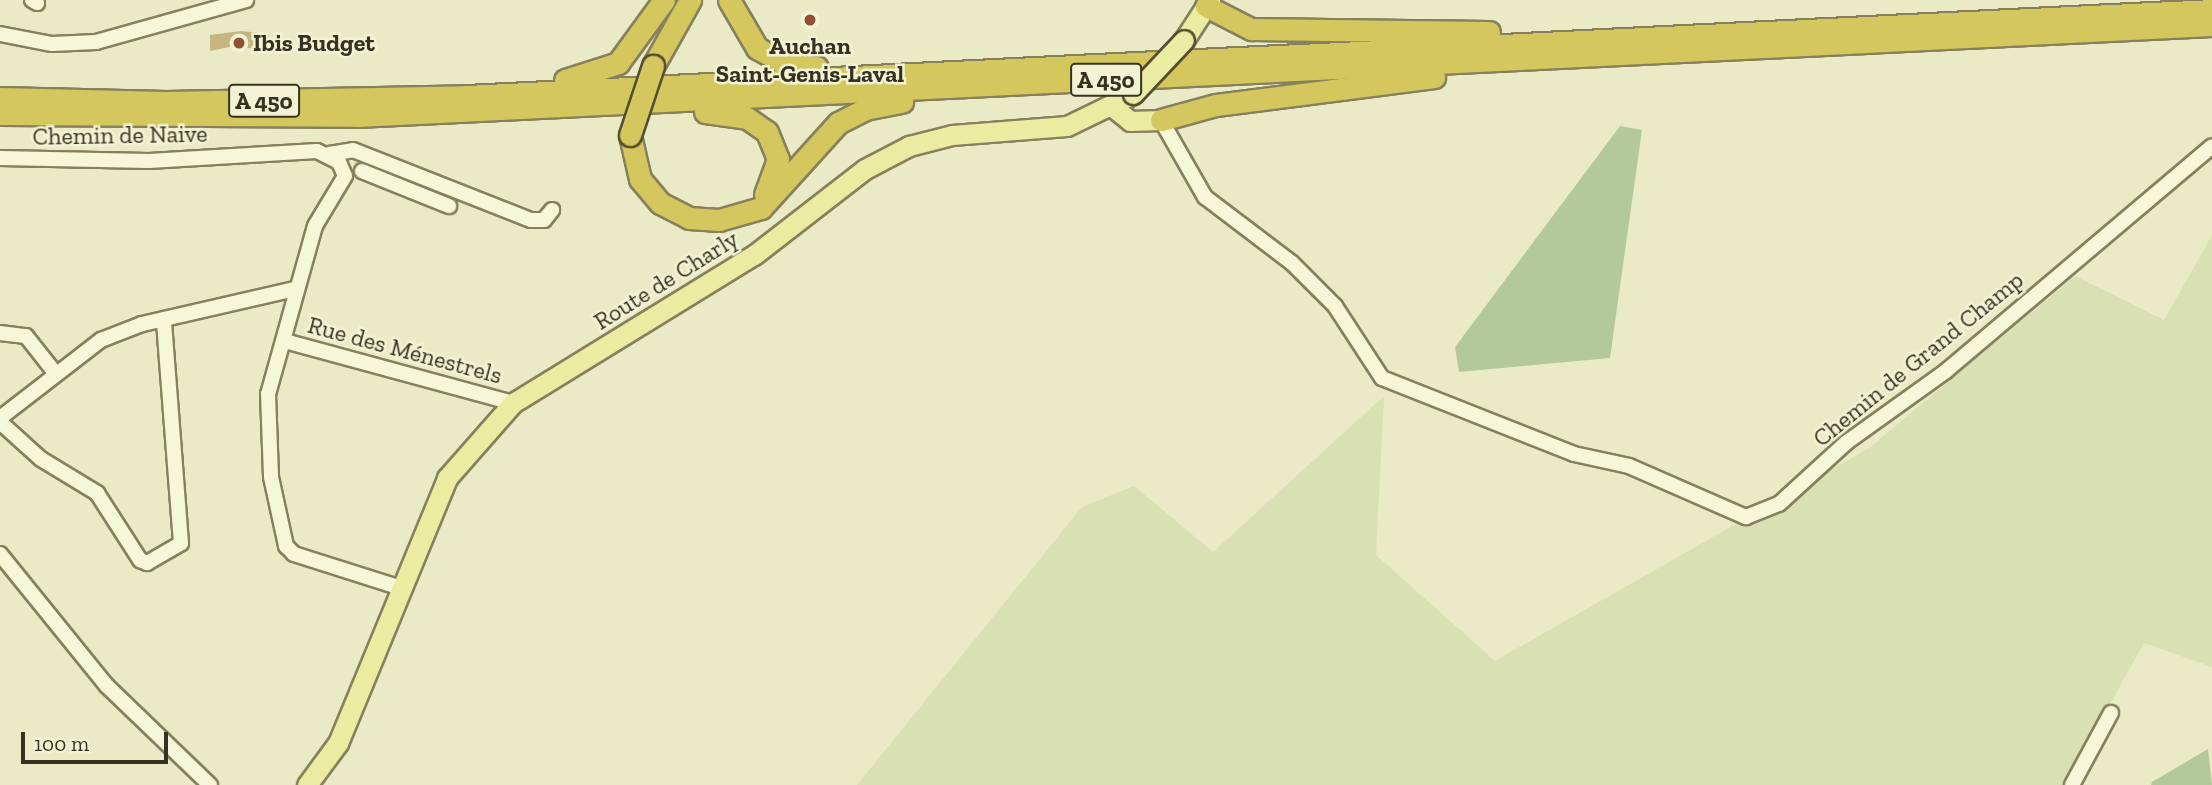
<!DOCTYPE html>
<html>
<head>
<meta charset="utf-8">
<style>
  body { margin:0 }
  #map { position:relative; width:2212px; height:785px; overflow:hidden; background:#eaebc6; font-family:"Zilla Slab",serif }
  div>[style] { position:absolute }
  .farmland>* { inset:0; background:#d9e0b4 }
  .green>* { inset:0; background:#b4c99b }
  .building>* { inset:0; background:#c7b57f }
  .roads { filter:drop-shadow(2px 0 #86805d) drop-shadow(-2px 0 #86805d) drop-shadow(0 2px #86805d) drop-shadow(0 -2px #86805d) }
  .minor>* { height:14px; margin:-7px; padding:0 7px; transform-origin:7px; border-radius:7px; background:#f6f7d9 }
  .major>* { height:19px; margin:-9.5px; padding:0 9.5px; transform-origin:9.5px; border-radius:9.5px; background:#eaeca1 }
  .highway>* { height:21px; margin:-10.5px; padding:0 10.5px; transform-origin:10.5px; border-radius:10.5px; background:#d4c75d }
  .bridges { filter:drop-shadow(2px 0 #544d31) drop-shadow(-2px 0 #544d31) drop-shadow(0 2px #544d31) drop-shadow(0 -2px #544d31) }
  .major-bridge>* { height:19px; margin:-9.5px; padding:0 9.5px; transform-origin:9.5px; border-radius:9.5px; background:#eaeca1 }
  .highway-bridge>* { height:21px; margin:-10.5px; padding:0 10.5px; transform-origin:10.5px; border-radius:10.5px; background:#d4c75d }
  .dots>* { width:19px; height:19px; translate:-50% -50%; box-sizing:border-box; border:4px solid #f2f3d5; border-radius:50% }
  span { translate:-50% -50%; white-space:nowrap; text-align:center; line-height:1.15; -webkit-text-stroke:5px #f2f3d5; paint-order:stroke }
  .shield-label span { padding:2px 5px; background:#f2f3d5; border:2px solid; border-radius:5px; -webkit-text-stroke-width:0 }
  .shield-label { font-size:23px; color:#373220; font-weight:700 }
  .poi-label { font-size:24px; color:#373220; font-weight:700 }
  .left { translate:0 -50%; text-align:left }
  .street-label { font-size:24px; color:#373220 }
  .scale { position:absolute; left:21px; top:732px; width:147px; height:32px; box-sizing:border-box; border:4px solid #373220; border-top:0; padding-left:9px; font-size:21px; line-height:24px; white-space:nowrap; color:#373220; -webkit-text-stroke:5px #f2f3d5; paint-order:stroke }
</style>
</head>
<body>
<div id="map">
  <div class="farmland">
    <div style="clip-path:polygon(2212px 235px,2212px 667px,2144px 643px,2065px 785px,857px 785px,1082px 507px,1134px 486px,1213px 552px,1384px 396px,1376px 555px,1495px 661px,1869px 448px,2075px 276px,2164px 320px)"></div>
  </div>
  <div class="green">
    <div style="clip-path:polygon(1620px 126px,1642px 130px,1610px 358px,1459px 372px,1455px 347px)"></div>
    <div style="clip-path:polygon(2208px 749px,2212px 785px,2151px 785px,2152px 782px)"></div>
  </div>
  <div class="building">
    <div style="clip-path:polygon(241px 31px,269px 34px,269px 51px,234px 46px,210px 51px,210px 35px)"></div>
  </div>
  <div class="roads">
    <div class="minor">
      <div style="left:32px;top:0;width:6px;rotate:31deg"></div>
      <div style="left:0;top:34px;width:53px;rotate:10.9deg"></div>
      <div style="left:52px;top:44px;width:44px;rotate:-2.6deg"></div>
      <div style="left:96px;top:42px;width:156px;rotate:-15.6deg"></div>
      <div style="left:1161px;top:120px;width:89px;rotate:60.3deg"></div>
      <div style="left:1205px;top:197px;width:109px;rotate:37.2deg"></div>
      <div style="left:1292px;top:263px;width:61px;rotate:45deg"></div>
      <div style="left:1335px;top:306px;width:86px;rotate:56.9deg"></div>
      <div style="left:1382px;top:378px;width:206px;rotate:21.6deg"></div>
      <div style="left:1574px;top:454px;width:56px;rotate:12.3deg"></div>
      <div style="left:1629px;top:466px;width:128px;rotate:23.6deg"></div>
      <div style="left:1746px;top:517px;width:35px;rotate:-22deg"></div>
      <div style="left:1779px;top:504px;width:92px;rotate:-42.4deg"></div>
      <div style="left:1847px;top:442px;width:122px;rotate:-35.6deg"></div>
      <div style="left:1946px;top:371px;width:348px;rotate:-40.2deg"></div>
      <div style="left:329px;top:154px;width:24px;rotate:-9deg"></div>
      <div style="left:353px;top:150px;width:191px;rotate:21.5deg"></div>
      <div style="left:531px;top:220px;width:13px"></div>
      <div style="left:544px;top:220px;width:13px;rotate:-51deg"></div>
      <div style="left:0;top:158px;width:149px;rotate:1.2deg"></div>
      <div style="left:149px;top:161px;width:168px;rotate:-3.4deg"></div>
      <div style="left:317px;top:151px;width:25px;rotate:27deg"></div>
      <div style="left:339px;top:162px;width:15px;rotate:67deg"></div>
      <div style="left:345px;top:176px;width:58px;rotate:121deg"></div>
      <div style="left:315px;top:226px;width:174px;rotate:105.6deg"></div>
      <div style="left:268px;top:394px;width:83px;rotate:87.9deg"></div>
      <div style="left:271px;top:477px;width:71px;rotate:77.7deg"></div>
      <div style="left:286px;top:546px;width:11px;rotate:45deg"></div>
      <div style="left:294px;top:554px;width:112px;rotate:17.6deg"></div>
      <div style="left:362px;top:171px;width:94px;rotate:21.9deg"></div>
      <div style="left:0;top:333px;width:26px;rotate:7deg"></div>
      <div style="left:26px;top:336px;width:48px;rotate:51.7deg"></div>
      <div style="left:285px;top:341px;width:236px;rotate:15.2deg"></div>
      <div style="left:0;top:418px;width:128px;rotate:-37.7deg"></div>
      <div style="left:101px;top:340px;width:44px;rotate:-21.3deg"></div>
      <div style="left:142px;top:324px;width:157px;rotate:-12.9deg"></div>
      <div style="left:0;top:422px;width:55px;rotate:42.1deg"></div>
      <div style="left:41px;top:459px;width:66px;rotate:31.3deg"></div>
      <div style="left:97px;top:493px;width:80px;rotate:57.3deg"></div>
      <div style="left:140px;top:560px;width:8px;rotate:23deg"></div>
      <div style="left:147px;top:563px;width:39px;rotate:-30deg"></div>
      <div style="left:181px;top:543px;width:224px;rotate:-94.4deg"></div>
      <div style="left:0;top:554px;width:170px;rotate:51deg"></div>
      <div style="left:107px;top:686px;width:143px;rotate:43.9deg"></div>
      <div style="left:2072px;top:785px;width:82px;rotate:-61.6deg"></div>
    </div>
    <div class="major">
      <div style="left:1184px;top:40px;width:48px;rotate:-57deg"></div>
      <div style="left:1113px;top:107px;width:22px;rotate:39deg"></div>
      <div style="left:1130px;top:121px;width:31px;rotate:-2deg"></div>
      <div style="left:307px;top:785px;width:52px;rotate:-53.6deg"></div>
      <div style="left:338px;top:743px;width:287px;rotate:-67.6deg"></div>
      <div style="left:447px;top:478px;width:100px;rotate:-48.7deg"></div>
      <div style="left:513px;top:403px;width:283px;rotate:-31.6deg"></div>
      <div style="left:754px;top:255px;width:140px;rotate:-37.8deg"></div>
      <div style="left:865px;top:169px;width:50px;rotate:-27.6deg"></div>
      <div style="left:909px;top:146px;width:44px;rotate:-14.3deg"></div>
      <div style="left:952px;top:135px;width:115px;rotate:-4.5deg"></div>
      <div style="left:1067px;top:126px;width:73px;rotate:-25.9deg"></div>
    </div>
    <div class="highway">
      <div style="left:729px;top:0;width:56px;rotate:59.7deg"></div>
      <div style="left:757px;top:48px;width:33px;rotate:29deg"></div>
      <div style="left:786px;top:64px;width:31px;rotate:6deg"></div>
      <div style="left:1206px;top:6px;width:51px;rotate:27.1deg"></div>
      <div style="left:1251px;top:29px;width:238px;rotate:0.7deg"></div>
      <div style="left:653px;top:66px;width:76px;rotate:-60.7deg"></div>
      <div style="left:565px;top:80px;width:56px;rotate:-17.8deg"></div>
      <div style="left:618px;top:63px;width:78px;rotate:-53.9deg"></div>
      <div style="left:0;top:98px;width:166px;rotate:1.4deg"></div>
      <div style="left:166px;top:102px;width:301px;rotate:-1.1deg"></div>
      <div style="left:467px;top:96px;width:1747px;rotate:-2.82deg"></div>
      <div style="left:705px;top:112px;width:42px;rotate:8.1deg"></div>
      <div style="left:747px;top:118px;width:24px;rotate:35deg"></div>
      <div style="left:767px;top:132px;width:29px;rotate:68deg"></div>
      <div style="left:778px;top:159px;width:38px;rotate:110deg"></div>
      <div style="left:0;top:114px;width:357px;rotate:0.3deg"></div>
      <div style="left:357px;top:116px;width:1857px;rotate:-2.81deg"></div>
      <div style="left:1161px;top:120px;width:57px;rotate:-15.3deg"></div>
      <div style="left:1216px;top:105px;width:220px;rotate:-7.3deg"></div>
      <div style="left:630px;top:135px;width:45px;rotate:77.2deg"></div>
      <div style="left:640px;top:179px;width:31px;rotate:50deg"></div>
      <div style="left:660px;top:203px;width:33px;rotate:27deg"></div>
      <div style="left:689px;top:218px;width:30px;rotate:4deg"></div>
      <div style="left:719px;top:220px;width:44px;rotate:-15.9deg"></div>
      <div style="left:761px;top:208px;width:115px;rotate:-47.8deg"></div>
      <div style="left:838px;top:123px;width:30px;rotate:-27deg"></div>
      <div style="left:865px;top:109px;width:38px;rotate:-11deg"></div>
    </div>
  </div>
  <div class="bridges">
    <div class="major-bridge">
      <div style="left:1133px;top:94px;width:74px;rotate:-46.6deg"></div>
    </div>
    <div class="highway-bridge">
      <div style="left:630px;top:135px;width:73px;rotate:-71.6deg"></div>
    </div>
  </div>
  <div class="dots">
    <div style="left:810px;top:20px;background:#905031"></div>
    <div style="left:239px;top:43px;background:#905031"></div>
  </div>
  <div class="shield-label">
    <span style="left:1106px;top:80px">A 450</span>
    <span style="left:264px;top:101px">A 450</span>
  </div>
  <div class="poi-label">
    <span class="left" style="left:253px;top:43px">Ibis Budget</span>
    <span style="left:810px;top:60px">Auchan<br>Saint-Genis-Laval</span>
  </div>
  <div class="street-label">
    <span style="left:120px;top:135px;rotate:-1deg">Chemin de Naive</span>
    <span style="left:666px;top:280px;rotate:-32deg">Route de Charly</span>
    <span style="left:405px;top:350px;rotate:15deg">Rue des Ménestrels</span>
    <span style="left:1918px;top:359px;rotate:-39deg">Chemin de Grand Champ</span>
  </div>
  <div class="scale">100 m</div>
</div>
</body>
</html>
